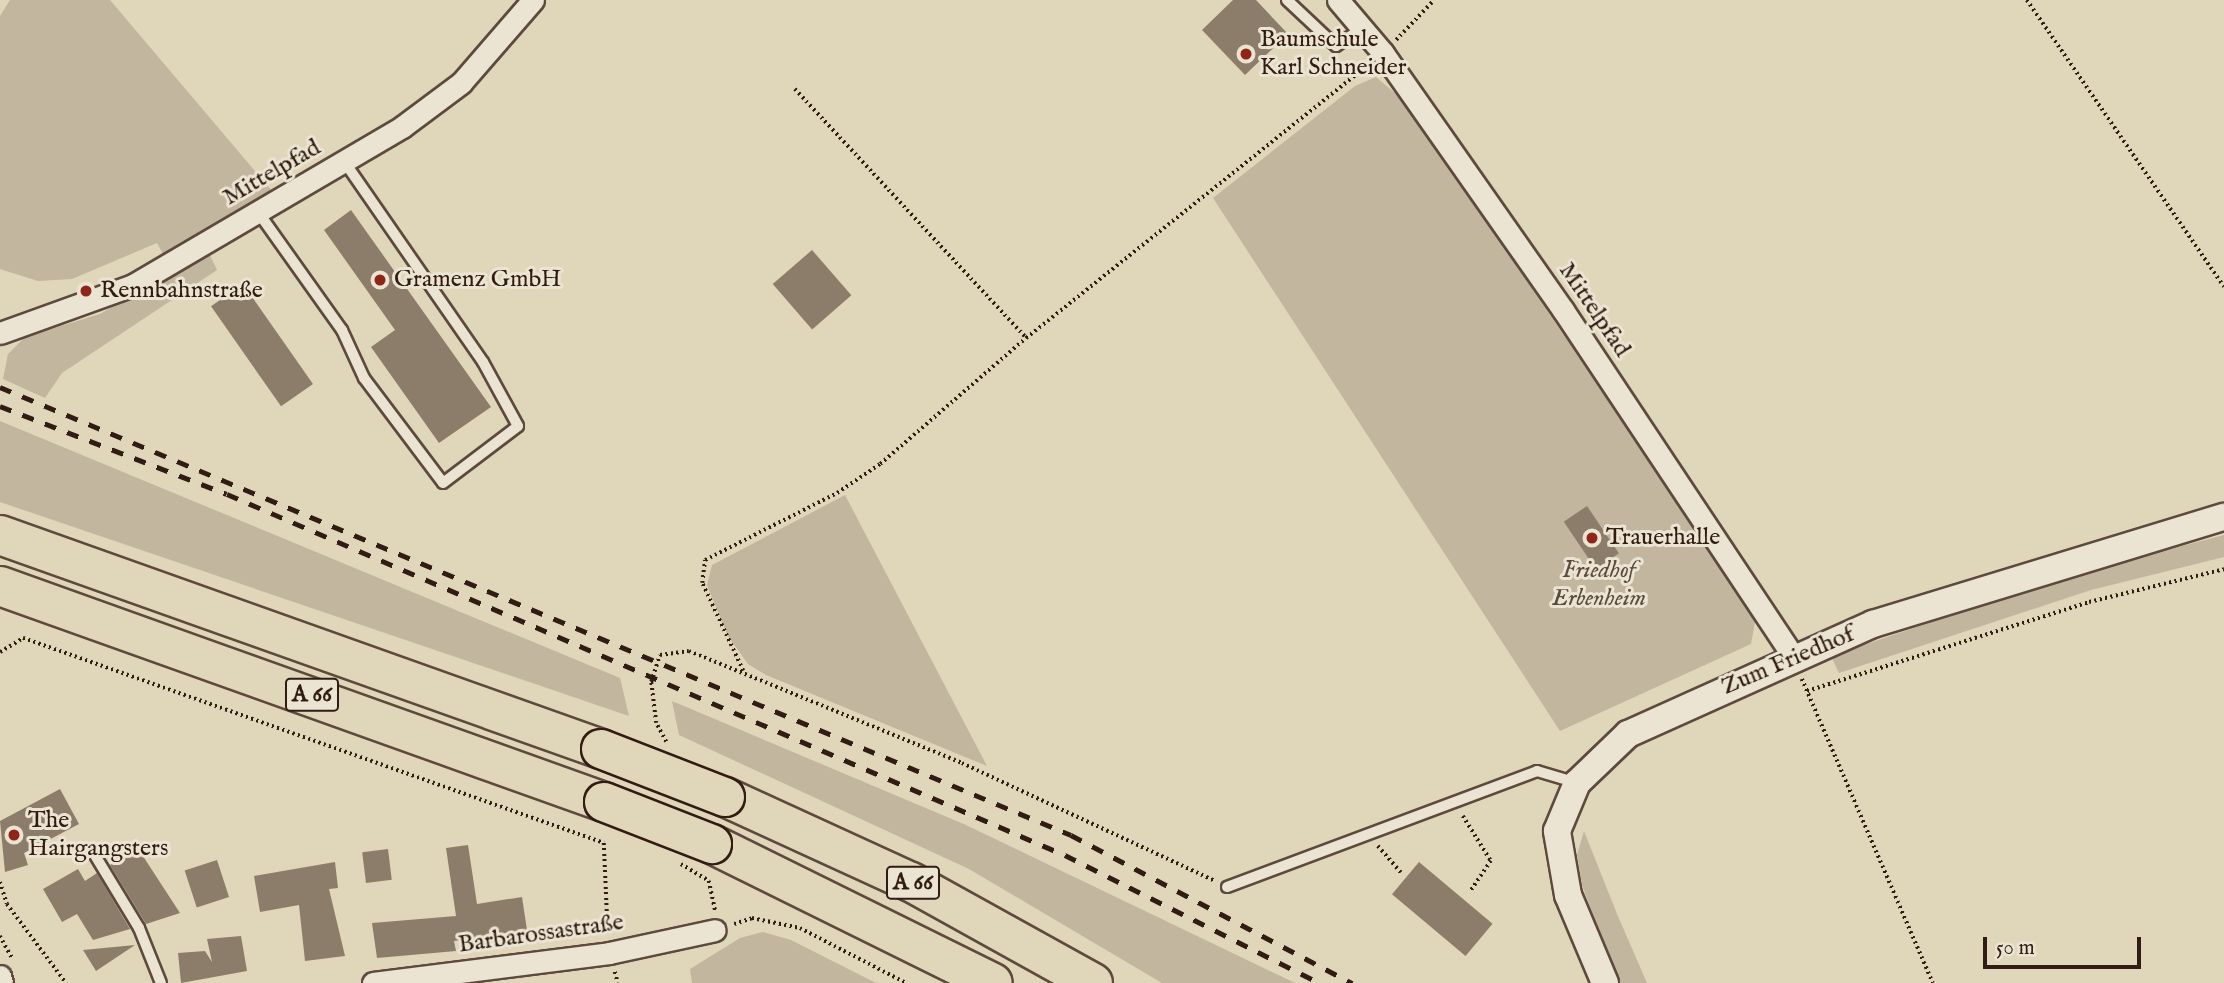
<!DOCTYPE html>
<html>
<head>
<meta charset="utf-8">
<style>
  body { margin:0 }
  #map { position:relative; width:2224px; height:983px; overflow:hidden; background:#e0d6ba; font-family:"IM FELL English",serif }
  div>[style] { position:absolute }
  .green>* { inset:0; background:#c2b69e }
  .building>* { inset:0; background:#8c7d6a; transform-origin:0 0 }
  .path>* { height:3.5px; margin-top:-1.75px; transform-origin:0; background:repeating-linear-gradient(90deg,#311c13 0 2px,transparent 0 5.5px) }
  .roads { filter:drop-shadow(2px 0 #5d4a3d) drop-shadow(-2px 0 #5d4a3d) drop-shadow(0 2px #5d4a3d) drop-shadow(0 -2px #5d4a3d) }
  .service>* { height:10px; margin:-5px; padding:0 5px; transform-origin:5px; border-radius:5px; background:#ebe4d2 }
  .minor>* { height:21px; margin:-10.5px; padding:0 10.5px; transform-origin:10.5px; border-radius:10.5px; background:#ebe4d2 }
  .tertiary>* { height:26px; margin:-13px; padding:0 13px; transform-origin:13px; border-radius:13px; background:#ebe4d2 }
  .motorway>* { height:38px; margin:-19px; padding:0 19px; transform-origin:19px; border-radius:19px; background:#e0d6ba }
  .rail>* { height:5px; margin-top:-2.5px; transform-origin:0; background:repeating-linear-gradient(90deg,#311c13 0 12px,transparent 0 24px) }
  .bridges { filter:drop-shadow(2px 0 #311c13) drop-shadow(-2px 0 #311c13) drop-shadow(0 2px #311c13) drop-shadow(0 -2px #311c13) }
  .motorway-bridge>* { height:38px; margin:-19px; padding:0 19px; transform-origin:19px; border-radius:19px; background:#e0d6ba }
  .dots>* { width:19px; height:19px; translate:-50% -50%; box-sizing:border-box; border:4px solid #ebe4d2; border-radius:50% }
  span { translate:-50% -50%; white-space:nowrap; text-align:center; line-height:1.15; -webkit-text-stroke:6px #ebe4d2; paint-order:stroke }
  .shield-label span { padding:2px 5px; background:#ebe4d2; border:2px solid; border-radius:5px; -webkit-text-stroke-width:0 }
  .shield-label { font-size:23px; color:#311c13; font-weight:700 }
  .poi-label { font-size:24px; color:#311c13 }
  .left { translate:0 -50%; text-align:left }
  .street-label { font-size:24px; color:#311c13 }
  .park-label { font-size:24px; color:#5c4a3d; font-style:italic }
  .scale { position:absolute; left:1983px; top:937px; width:158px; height:32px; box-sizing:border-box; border:4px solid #311c13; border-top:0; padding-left:9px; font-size:21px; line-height:24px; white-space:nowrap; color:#311c13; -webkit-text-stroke:5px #ebe4d2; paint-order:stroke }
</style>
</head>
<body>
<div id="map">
  <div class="green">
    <div style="clip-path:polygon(10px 0,110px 0,272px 191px,163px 254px,157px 243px,72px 279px,38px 281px,0 269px,0 16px)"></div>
    <div style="clip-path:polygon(1376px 77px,1403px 100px,1756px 616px,1751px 644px,1560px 731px,1213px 198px,1355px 86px)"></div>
    <div style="clip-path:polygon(208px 251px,217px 270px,62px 373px,45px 398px,3px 379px,8px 354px,25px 337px,100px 314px)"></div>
    <div style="clip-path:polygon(0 421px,620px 678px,629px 716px,0 502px)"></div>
    <div style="clip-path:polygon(845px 495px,878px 558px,987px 766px,766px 675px,748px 664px,728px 636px,707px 585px,712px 565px)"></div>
    <div style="clip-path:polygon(2224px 535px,2224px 557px,2091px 590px,1839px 673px,1831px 656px,2071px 575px)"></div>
    <div style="clip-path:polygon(672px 701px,966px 825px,1295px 983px,1162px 983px,969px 869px,679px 735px)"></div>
    <div style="clip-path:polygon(1584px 831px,1617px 914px,1647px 983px,1618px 983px,1582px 885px,1577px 855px)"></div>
    <div style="clip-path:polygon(763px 932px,791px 940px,876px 983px,692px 983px,690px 969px,740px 938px)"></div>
  </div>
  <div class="building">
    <div style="clip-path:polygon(1233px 0,1256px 0,1288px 34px,1245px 75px,1202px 30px)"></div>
    <div style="clip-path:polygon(351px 210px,491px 407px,439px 443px,371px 347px,395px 330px,324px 230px)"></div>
    <div style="left:812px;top:250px;width:60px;height:52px;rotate:49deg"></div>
    <div style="left:243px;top:284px;width:122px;height:39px;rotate:55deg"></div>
    <div style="left:1587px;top:506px;width:57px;height:28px;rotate:56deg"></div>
    <div style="clip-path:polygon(60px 789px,79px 824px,24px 853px,28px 865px,5px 872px,0 821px)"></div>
    <div style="clip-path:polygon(468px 845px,477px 904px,522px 897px,527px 930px,454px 941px,456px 951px,377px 958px,372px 923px,456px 916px,446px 848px)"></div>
    <div style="clip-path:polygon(137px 847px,180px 913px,146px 924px,110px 865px)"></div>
    <div style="left:388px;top:849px;width:31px;height:26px;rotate:83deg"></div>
    <div style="left:217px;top:860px;width:39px;height:34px;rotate:72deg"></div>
    <div style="clip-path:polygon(335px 862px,338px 888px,329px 889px,345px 956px,305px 961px,299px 905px,260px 912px,254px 876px)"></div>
    <div style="left:1419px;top:862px;width:96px;height:42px;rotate:40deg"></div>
    <div style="clip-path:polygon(78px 869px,85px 881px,97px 873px,130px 929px,93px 940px,77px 914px,62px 922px,43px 889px)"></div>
    <div style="clip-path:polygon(241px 936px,247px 971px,181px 983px,178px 953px,205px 951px,212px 962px,207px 939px)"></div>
    <div style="clip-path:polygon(135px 945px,96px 971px,83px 950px)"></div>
  </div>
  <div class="path">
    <div style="left:2027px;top:0;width:348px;rotate:55.5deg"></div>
    <div style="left:1396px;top:40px;width:55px;rotate:-46.5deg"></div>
    <div style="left:795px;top:89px;width:340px;rotate:47.1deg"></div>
    <div style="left:0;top:652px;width:27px;rotate:-31deg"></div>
    <div style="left:23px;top:638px;width:616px;rotate:19.43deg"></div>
    <div style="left:604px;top:843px;width:90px;rotate:87.5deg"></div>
    <div style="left:743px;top:671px;width:97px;rotate:-115deg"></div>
    <div style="left:702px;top:583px;width:23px;rotate:-83deg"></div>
    <div style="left:705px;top:560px;width:148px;rotate:-26.9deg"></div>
    <div style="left:837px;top:493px;width:52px;rotate:-34deg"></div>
    <div style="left:880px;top:464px;width:193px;rotate:-40.8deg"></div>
    <div style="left:1026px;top:338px;width:436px;rotate:-38.6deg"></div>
    <div style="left:1802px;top:679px;width:331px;rotate:66.7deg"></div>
    <div style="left:1807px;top:691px;width:296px;rotate:-17.5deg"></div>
    <div style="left:2089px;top:602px;width:139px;rotate:-13.7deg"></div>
    <div style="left:666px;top:742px;width:21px;rotate:-118deg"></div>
    <div style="left:656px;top:723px;width:41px;rotate:-97deg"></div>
    <div style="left:651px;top:682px;width:28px;rotate:-72deg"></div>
    <div style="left:660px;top:655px;width:29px;rotate:-8deg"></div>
    <div style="left:689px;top:651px;width:295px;rotate:22.3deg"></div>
    <div style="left:962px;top:763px;width:279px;rotate:25deg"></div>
    <div style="left:1463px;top:816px;width:53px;rotate:58.1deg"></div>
    <div style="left:1491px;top:861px;width:37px;rotate:124deg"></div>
    <div style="left:1378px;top:846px;width:35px;rotate:49deg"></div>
    <div style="left:681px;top:864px;width:33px;rotate:31deg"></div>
    <div style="left:709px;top:881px;width:30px;rotate:78deg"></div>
    <div style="left:0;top:882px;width:23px;rotate:72deg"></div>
    <div style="left:7px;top:904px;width:99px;rotate:53.2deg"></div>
    <div style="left:734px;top:924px;width:19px;rotate:-18deg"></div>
    <div style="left:752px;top:918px;width:49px;rotate:11.8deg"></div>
    <div style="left:800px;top:928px;width:119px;rotate:27.4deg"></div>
    <div style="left:0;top:936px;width:25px;rotate:61deg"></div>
    <div style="left:615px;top:972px;width:11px;rotate:75deg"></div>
  </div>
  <div class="roads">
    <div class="service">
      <div style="left:1287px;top:0;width:67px;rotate:43.2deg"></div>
      <div style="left:1336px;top:46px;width:32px;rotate:-34deg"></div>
      <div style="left:258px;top:212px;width:145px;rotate:54.6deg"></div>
      <div style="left:342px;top:330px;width:53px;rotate:65.4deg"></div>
      <div style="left:364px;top:378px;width:131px;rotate:53deg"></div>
      <div style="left:443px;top:483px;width:94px;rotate:-37.2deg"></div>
      <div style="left:518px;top:426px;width:73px;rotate:-118.7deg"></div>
      <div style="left:483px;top:362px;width:244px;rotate:-124.7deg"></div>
      <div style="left:93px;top:852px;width:89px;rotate:58.8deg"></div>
      <div style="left:139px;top:928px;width:59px;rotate:68.2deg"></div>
      <div style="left:1227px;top:887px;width:331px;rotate:-20.5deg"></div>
      <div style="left:1537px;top:771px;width:42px;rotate:16.7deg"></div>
    </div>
    <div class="minor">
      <div style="left:1338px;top:0;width:70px;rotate:49.7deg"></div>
      <div style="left:1383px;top:53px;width:314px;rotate:55deg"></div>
      <div style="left:1563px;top:310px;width:418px;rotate:56.4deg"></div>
      <div style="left:0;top:333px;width:141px;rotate:-19.8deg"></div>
      <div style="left:133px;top:285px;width:312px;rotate:-30.4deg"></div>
      <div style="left:402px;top:127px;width:74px;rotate:-36.7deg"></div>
      <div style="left:461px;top:83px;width:110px;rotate:-49.1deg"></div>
      <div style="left:0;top:976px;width:7px;rotate:74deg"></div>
      <div style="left:373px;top:983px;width:238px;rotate:-7.2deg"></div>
      <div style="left:609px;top:953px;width:108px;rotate:-12.2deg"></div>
    </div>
    <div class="tertiary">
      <div style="left:1605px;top:983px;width:95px;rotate:-112.8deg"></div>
      <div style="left:1568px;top:895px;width:65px;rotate:-99.8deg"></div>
      <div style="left:1557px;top:831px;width:52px;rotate:-67.4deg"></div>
      <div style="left:1577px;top:783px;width:71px;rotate:-43.9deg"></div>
      <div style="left:1628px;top:734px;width:269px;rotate:-24.2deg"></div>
      <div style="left:1873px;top:624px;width:367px;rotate:-17deg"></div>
    </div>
    <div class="motorway">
      <div style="left:0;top:535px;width:638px;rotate:19.6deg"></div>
      <div style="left:0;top:586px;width:641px;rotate:19.68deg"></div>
      <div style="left:725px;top:797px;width:205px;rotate:24.6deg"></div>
      <div style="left:911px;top:882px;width:208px;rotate:29deg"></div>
      <div style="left:712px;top:844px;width:313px;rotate:26.3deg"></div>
    </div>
  </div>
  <div class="rail">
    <div style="left:0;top:387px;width:1161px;rotate:22.7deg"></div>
    <div style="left:1071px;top:835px;width:318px;rotate:27.8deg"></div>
    <div style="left:0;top:406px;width:243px;rotate:21.2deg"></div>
    <div style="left:227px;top:494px;width:912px;rotate:23.31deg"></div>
    <div style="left:1065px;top:855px;width:285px;rotate:26.7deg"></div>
  </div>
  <div class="bridges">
    <div class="motorway-bridge">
      <div style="left:601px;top:749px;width:133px;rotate:21.2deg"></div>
      <div style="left:604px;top:802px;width:116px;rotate:21.3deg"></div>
    </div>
  </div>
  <div class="dots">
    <div style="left:1246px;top:54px;background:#8f2418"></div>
    <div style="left:380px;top:280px;background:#8f2418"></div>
    <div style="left:86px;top:291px;background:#8f2418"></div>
    <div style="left:1592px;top:538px;background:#8f2418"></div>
    <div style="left:14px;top:835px;background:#8f2418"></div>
  </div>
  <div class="shield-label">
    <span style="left:312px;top:695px">A 66</span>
    <span style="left:913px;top:883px">A 66</span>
  </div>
  <div class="poi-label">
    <span class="left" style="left:1260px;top:54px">Baumschule<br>Karl Schneider</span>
    <span class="left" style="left:394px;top:280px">Gramenz GmbH</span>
    <span class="left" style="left:100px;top:291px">Rennbahnstraße</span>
    <span class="left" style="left:1606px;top:538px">Trauerhalle</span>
    <span class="left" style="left:28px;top:835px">The<br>Hairgangsters</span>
  </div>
  <div class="street-label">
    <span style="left:272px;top:173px;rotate:-30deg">Mittelpfad</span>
    <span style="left:1594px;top:310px;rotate:56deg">Mittelpfad</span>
    <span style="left:1788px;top:661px;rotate:-23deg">Zum Friedhof</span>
    <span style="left:541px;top:934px;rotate:-8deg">Barbarossastraße</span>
  </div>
  <div class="park-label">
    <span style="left:1599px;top:585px">Friedhof<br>Erbenheim</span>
  </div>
  <div class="scale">50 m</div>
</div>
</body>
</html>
